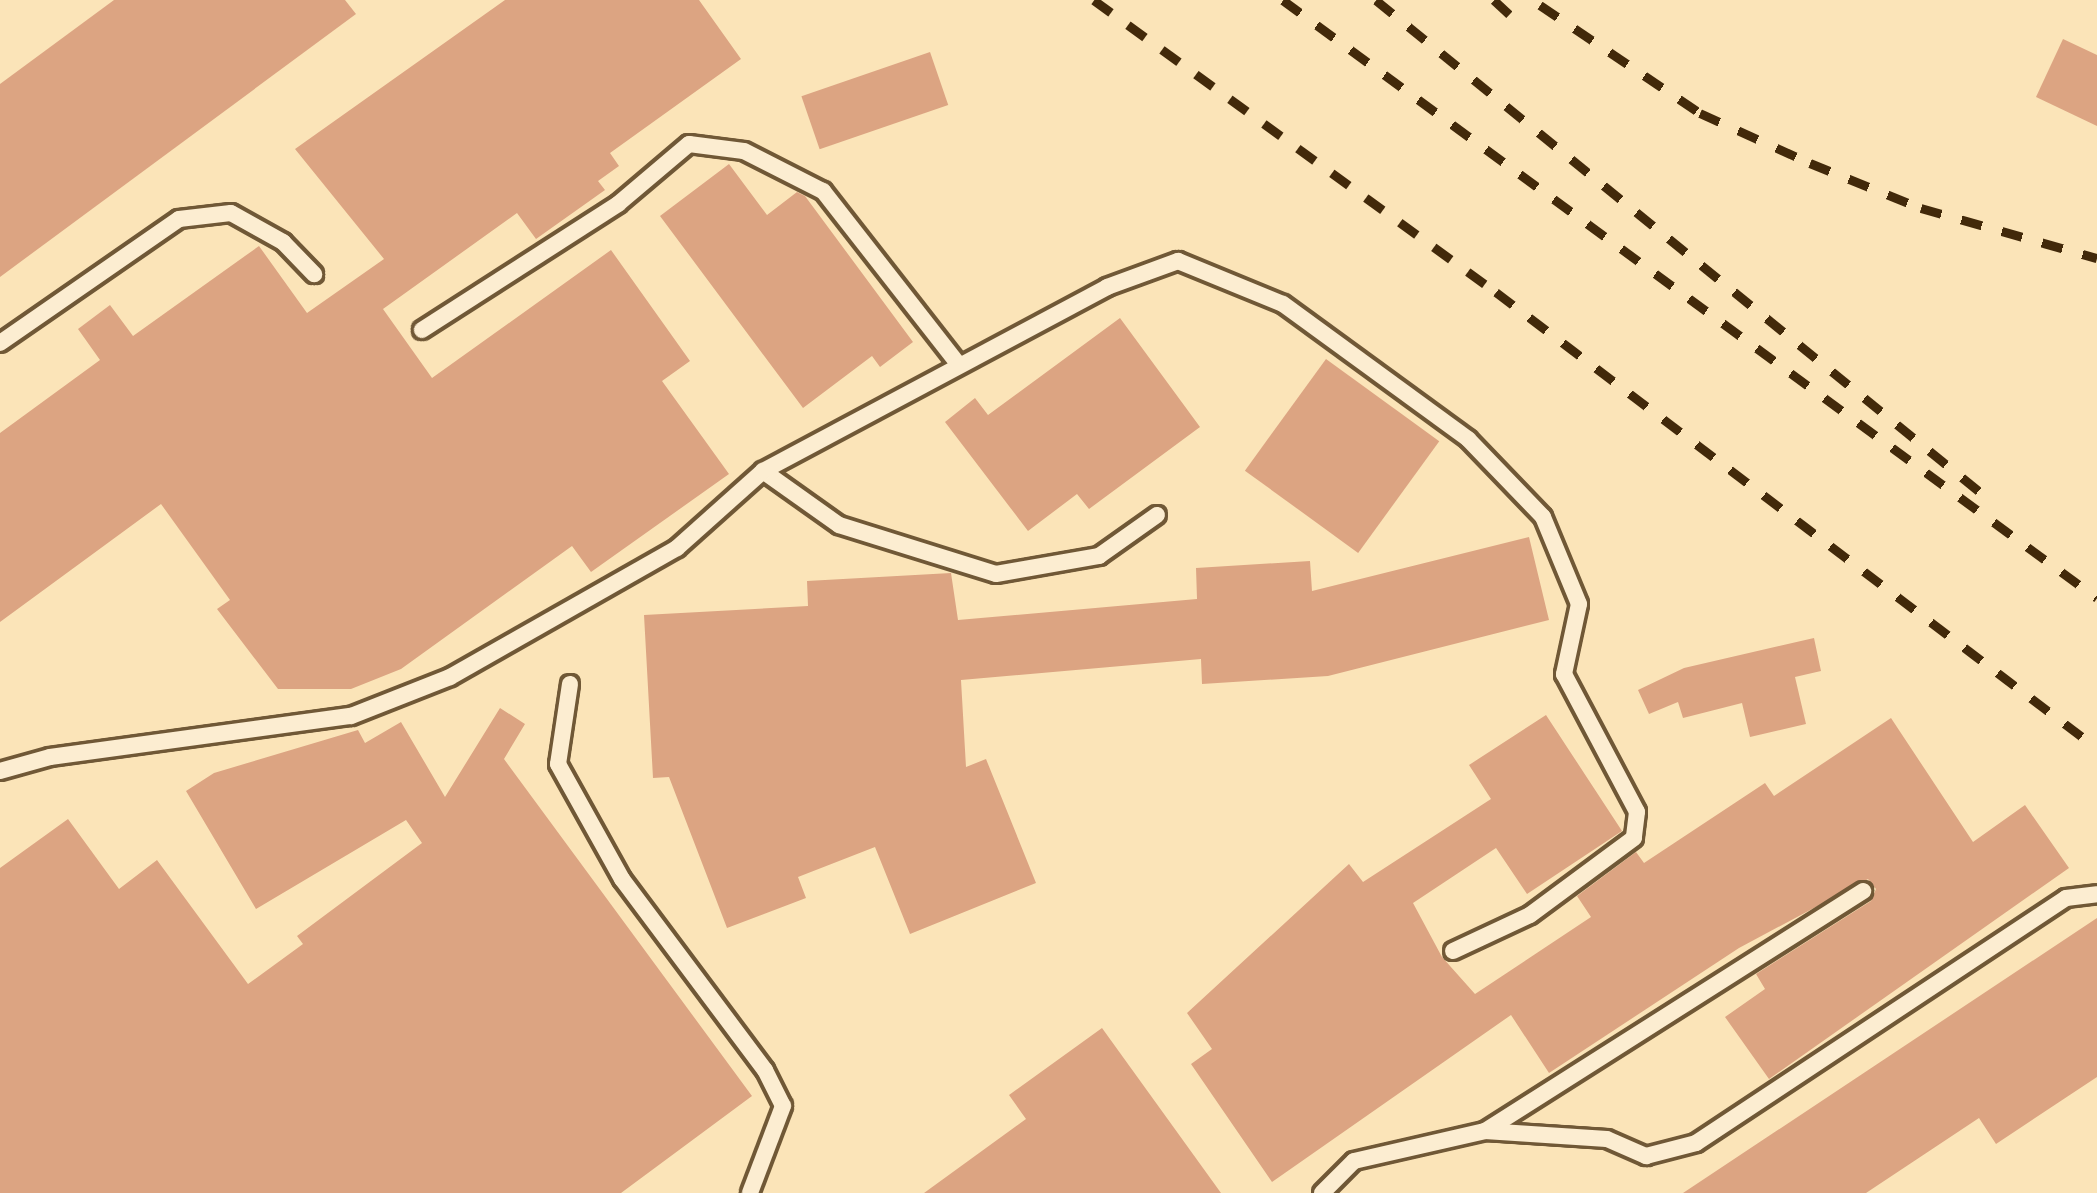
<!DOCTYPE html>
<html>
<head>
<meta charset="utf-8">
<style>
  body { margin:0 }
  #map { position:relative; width:2097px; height:1193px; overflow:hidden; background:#fbe4b8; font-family:"Old Standard TT",serif }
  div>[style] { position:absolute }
  .building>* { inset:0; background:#dca482; transform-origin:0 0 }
  .roads { filter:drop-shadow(3px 0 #705836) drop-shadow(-3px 0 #705836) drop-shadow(0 3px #705836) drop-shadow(0 -3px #705836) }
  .lane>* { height:16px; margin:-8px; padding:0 8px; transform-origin:8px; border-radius:8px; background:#fcedd1 }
  .rail>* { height:9px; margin-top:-4.5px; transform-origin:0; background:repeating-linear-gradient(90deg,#42290a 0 21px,transparent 0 42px) }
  span { translate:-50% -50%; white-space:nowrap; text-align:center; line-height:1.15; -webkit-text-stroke:12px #fcedd1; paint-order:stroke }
</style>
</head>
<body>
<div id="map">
  <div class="building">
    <div style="clip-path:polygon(114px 0,345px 0,356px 14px,0 277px,0 84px)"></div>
    <div style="clip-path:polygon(505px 0,699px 0,741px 59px,610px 153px,619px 166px,598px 181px,605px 190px,536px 239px,517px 213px,383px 309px,432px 378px,611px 250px,690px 361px,662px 381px,729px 474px,591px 572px,572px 546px,401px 669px,351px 689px,278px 689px,217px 609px,230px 600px,161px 504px,0 622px,0 433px,100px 360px,78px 329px,110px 305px,133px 336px,259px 246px,307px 313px,384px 259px,295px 149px)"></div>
    <div style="clip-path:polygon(2063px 39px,2097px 55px,2097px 126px,2036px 97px)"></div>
    <div style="left:930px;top:52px;width:56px;height:136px;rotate:71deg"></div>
    <div style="clip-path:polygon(729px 164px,767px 215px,797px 192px,805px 196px,913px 342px,880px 367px,872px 356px,803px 408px,660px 216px)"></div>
    <div style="clip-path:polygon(1120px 318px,1200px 427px,1089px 509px,1077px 494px,1028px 531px,945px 422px,975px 398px,988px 415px)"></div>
    <div style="left:1326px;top:359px;width:140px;height:138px;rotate:36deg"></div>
    <div style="clip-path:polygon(1529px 537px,1549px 620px,1328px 676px,1202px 684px,1201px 659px,961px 680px,966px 767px,986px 759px,1036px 883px,910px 934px,875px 847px,798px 877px,806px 898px,727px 928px,669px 777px,653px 778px,644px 615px,808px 606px,807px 581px,951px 573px,958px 620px,1197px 599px,1196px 568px,1310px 561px,1312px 591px)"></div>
    <div style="clip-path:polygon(1814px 638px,1821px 671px,1795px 677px,1806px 724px,1750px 737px,1742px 703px,1683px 718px,1678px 702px,1649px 714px,1638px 690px,1684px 668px)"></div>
    <div style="clip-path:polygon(500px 708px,525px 724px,504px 759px,752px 1096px,621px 1193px,0 1193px,0 868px,68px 819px,119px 889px,157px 860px,248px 984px,303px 944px,297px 936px,422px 843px,406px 820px,256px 909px,186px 791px,214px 773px,358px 730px,365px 743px,401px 722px,445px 797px)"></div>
    <div style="clip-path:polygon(1546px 715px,1622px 831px,1527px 894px,1496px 848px,1413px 903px,1442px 957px,1475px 994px,1591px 917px,1577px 896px,1636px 852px,1644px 863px,1765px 783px,1774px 796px,1891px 718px,1973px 842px,2025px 805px,2069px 868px,1769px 1079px,1725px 1017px,1765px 989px,1756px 974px,1871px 901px,1876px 889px,1868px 879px,1739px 948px,1549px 1073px,1511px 1015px,1272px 1182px,1191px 1064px,1212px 1049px,1187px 1013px,1349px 864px,1363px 882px,1491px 799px,1469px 765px)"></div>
    <div style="clip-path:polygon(2097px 918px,2097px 1077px,1996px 1144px,1979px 1118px,1866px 1193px,1683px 1193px)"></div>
    <div style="clip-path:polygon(1102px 1028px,1221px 1193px,924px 1193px,1026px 1119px,1009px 1095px)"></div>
  </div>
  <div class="roads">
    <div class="lane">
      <div style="left:422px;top:330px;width:233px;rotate:-32.7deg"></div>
      <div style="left:618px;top:204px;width:93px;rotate:-40.2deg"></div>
      <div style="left:689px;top:144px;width:55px;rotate:7.3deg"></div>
      <div style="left:744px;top:151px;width:89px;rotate:26.9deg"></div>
      <div style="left:823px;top:191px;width:219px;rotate:52deg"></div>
      <div style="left:0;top:343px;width:218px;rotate:-34.7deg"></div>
      <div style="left:179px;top:219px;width:52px;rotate:-6.6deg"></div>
      <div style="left:231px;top:213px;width:60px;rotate:29.1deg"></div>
      <div style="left:283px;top:242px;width:45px;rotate:45.9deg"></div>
      <div style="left:763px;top:471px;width:93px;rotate:35.4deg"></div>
      <div style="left:839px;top:525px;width:164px;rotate:17.3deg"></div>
      <div style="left:996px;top:574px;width:105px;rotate:-9.9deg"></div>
      <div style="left:1099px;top:556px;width:71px;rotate:-35.3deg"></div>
      <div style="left:570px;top:684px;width:81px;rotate:98.5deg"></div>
      <div style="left:558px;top:764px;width:132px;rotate:60.9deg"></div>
      <div style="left:622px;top:879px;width:239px;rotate:53.2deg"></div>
      <div style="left:765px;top:1070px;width:40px;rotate:63.4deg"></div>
      <div style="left:783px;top:1106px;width:93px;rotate:110.8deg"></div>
      <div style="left:0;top:771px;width:52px;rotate:-15.6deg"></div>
      <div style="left:50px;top:757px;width:304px;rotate:-7.8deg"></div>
      <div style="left:351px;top:716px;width:106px;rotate:-21.5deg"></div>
      <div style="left:450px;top:677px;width:261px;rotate:-29.6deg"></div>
      <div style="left:677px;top:548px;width:115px;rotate:-41.8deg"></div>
      <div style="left:763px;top:471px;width:390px;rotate:-28.1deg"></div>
      <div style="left:1107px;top:287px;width:76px;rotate:-20.1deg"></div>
      <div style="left:1178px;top:261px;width:113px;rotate:22.3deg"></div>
      <div style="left:1283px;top:304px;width:229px;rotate:36.1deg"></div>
      <div style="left:1468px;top:439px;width:108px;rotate:46.1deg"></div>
      <div style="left:1543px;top:517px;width:94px;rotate:67.5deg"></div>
      <div style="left:1579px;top:604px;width:72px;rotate:102.1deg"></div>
      <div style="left:1564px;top:674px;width:156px;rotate:62.1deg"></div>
      <div style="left:1637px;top:812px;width:26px;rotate:97deg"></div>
      <div style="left:1634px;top:838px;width:129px;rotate:143.5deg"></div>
      <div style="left:1530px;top:915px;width:85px;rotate:154.9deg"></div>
      <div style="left:1485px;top:1131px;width:448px;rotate:-32.4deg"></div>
      <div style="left:1322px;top:1193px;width:45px;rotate:-45deg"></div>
      <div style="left:1354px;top:1161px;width:134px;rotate:-12.9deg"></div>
      <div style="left:1485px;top:1131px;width:122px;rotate:3.8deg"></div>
      <div style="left:1607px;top:1139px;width:43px;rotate:23.6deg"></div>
      <div style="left:1646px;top:1156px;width:52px;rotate:-14.6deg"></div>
      <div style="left:1696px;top:1143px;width:444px;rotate:-33.5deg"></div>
      <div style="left:2066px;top:898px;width:31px;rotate:-7deg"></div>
    </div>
  </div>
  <div class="rail">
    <div style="left:1094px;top:0;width:497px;rotate:36deg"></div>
    <div style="left:1496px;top:292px;width:754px;rotate:37.19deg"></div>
    <div style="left:1283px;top:0;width:1010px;rotate:36.3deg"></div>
    <div style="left:1376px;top:0;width:785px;rotate:39.16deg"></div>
    <div style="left:1494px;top:0;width:21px;rotate:43deg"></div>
    <div style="left:1540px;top:5px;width:193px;rotate:34deg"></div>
    <div style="left:1700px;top:113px;width:121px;rotate:24.4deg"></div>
    <div style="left:1810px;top:163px;width:120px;rotate:22.1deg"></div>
    <div style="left:1921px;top:208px;width:183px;rotate:15.9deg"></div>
  </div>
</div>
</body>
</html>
